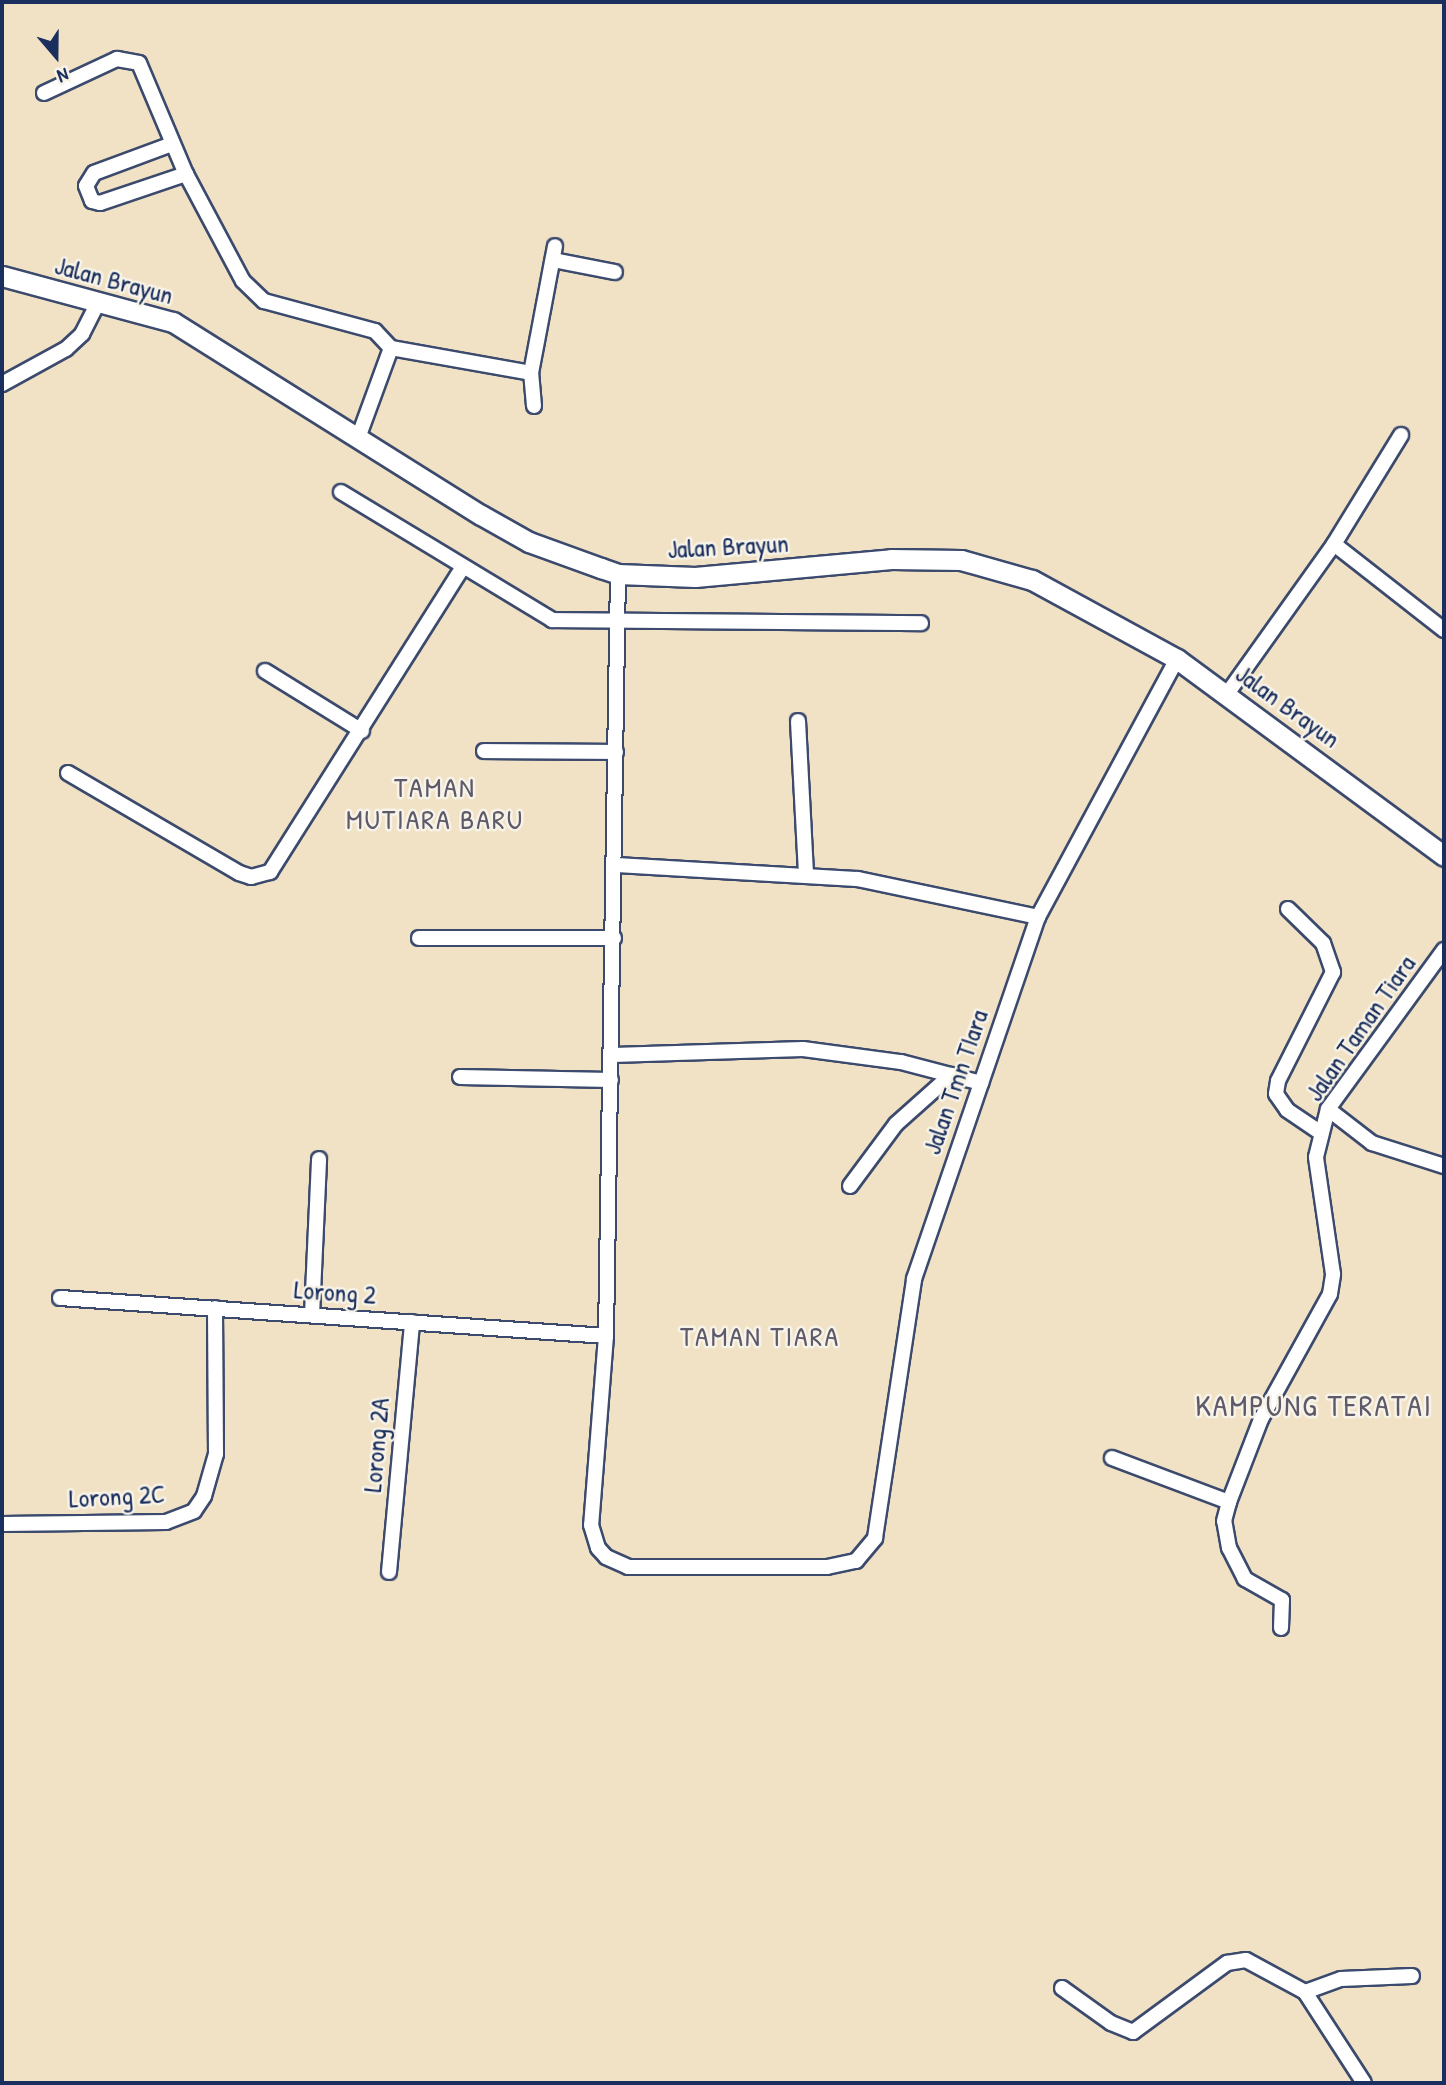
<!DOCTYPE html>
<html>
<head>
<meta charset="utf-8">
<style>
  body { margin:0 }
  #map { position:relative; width:1446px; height:2085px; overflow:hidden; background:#f1e2c5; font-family:"Patrick Hand",sans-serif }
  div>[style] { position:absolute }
  .roads { filter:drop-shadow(2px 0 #3b4a6d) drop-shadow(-2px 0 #3b4a6d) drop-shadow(0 2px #3b4a6d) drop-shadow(0 -2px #3b4a6d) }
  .minor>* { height:14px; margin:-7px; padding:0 7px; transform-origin:7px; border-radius:7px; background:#fff }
  .secondary>* { height:19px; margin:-9.5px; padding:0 9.5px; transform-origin:9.5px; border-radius:9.5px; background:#fff }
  span { translate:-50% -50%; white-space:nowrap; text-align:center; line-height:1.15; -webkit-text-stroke:5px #f7f3e8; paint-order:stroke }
  .street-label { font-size:26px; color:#1b2f5e }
  .neighbourhood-label { font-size:28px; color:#5f5a6a; letter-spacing:2px }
  .quarter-label { font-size:30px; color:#5f5a6a; letter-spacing:2px }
  .frame { position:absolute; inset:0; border:4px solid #1b2f5e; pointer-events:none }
  .north { position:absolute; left:21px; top:21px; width:70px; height:70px; -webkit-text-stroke:5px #f7f3e8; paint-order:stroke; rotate:160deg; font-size:19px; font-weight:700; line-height:28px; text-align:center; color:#1b2f5e }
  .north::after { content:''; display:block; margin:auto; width:24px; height:32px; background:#1b2f5e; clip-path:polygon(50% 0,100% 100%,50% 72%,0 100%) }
</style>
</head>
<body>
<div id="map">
  <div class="roads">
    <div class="minor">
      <div style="left:44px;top:93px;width:81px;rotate:-25deg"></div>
      <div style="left:117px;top:59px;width:22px;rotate:10deg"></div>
      <div style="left:139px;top:63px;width:121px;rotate:67.1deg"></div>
      <div style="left:186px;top:174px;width:121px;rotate:62deg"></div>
      <div style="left:243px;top:281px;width:29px;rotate:44deg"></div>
      <div style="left:264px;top:301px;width:115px;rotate:15.1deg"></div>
      <div style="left:375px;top:331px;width:23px;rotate:47deg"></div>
      <div style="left:391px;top:348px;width:96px;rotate:110.1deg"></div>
      <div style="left:172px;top:144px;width:83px;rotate:159.6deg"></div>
      <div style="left:94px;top:173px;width:15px;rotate:122deg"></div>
      <div style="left:86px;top:186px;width:16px;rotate:68deg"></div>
      <div style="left:92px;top:201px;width:8px;rotate:14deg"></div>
      <div style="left:100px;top:203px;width:91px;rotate:-18.6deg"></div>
      <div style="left:553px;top:260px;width:63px;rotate:11deg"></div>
      <div style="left:391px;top:348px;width:142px;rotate:10.1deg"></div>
      <div style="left:2px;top:384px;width:73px;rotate:-28.7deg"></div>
      <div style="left:66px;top:349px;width:22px;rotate:-43deg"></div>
      <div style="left:82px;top:334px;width:36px;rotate:-63deg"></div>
      <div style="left:534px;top:406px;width:33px;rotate:-95deg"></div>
      <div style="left:531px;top:373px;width:129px;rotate:-79.3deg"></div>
      <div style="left:341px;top:492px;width:247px;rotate:31.2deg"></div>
      <div style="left:552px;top:620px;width:369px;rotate:0.5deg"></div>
      <div style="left:1334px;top:544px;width:140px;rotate:38deg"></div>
      <div style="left:265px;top:671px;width:114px;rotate:31.7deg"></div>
      <div style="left:1227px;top:694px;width:184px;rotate:-54.5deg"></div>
      <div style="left:1334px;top:544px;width:128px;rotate:-58.4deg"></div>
      <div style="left:798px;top:721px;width:152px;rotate:87deg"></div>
      <div style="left:484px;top:751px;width:132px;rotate:0.4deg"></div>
      <div style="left:68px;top:773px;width:198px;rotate:30.3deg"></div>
      <div style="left:239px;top:873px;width:13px;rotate:18deg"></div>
      <div style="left:251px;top:877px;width:20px;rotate:-15deg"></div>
      <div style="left:270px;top:872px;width:361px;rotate:-57.7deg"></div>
      <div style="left:615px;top:865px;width:243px;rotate:3.3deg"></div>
      <div style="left:858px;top:879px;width:184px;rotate:11.9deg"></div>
      <div style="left:1288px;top:909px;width:49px;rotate:44.2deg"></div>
      <div style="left:1323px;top:943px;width:31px;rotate:71deg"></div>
      <div style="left:1333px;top:972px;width:122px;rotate:116.8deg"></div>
      <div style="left:1278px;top:1081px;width:13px;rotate:99deg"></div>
      <div style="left:1276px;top:1094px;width:19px;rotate:55deg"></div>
      <div style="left:1287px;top:1110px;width:40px;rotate:34deg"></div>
      <div style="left:419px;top:938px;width:195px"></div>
      <div style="left:613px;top:1055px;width:190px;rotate:-1.8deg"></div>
      <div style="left:803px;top:1049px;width:99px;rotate:7.6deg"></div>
      <div style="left:901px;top:1062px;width:83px;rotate:14.7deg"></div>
      <div style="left:460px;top:1077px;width:151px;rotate:1.1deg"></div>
      <div style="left:1328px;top:1109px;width:56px;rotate:37.7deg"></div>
      <div style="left:1372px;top:1143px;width:76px;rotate:17.7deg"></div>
      <div style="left:850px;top:1186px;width:77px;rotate:-53.4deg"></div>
      <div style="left:896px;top:1124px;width:74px;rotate:-41.7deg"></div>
      <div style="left:60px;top:1298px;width:547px;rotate:3.98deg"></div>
      <div style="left:606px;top:1336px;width:190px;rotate:94.5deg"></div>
      <div style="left:591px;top:1525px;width:24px;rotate:73deg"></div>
      <div style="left:598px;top:1548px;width:12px;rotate:48deg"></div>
      <div style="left:606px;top:1557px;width:24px;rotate:24deg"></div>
      <div style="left:628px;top:1567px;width:199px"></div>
      <div style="left:827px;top:1567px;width:30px;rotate:-12deg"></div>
      <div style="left:856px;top:1561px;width:30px;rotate:-50deg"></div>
      <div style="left:875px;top:1538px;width:262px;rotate:-81.4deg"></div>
      <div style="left:914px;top:1279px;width:383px;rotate:-71.1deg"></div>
      <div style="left:1038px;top:917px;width:293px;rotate:-61.7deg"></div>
      <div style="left:312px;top:1315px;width:156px;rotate:-87.4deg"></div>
      <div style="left:606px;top:1336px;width:762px;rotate:-89.1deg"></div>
      <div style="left:1112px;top:1458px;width:125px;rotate:20.6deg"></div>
      <div style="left:2px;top:1524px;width:164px;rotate:-0.7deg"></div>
      <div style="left:166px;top:1522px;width:30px;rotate:-21deg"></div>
      <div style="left:194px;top:1511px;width:18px;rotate:-56deg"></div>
      <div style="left:204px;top:1496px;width:44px;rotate:-74.1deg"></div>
      <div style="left:216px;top:1454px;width:146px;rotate:-90.4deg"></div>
      <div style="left:389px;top:1572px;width:251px;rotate:-84.7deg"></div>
      <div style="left:1281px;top:1628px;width:28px;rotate:-88deg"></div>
      <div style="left:1282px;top:1600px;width:43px;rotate:-150.4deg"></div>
      <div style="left:1245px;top:1579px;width:35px;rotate:-117deg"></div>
      <div style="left:1229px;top:1548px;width:27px;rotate:-100deg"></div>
      <div style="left:1224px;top:1521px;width:20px;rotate:-75deg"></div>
      <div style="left:1229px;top:1502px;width:89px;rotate:-68.9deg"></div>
      <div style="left:1261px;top:1419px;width:143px;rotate:-61.1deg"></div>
      <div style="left:1330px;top:1294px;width:20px;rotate:-81deg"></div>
      <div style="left:1333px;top:1274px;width:118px;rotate:-98.3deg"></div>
      <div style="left:1316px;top:1157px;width:49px;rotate:-76deg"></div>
      <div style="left:1328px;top:1109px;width:197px;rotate:-53.9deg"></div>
      <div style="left:1062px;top:1988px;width:60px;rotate:35.5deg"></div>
      <div style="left:1111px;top:2023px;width:24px;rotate:22deg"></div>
      <div style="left:1133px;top:2032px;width:117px;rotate:-36.3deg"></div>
      <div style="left:1227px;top:1963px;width:19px;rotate:-9deg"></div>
      <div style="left:1246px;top:1960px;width:67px;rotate:28.5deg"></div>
      <div style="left:1305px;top:1992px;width:108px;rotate:57deg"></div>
      <div style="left:1305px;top:1992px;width:38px;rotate:-20deg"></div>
      <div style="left:1341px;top:1979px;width:71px;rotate:-2.4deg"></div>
    </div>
    <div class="secondary">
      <div style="left:2px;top:276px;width:177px;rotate:15.1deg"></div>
      <div style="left:173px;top:322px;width:363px;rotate:32.1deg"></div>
      <div style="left:481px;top:515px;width:55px;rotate:29.4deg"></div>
      <div style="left:529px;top:542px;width:77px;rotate:19.9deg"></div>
      <div style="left:601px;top:568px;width:18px;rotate:19deg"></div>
      <div style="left:618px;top:574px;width:77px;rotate:2.2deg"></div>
      <div style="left:695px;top:577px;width:197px;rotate:-5.2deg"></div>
      <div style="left:891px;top:559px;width:70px;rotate:0.8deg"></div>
      <div style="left:961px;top:560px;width:74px;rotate:15.7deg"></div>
      <div style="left:1032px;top:580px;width:165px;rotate:28.6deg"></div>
      <div style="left:1177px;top:659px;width:332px;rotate:36.4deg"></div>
    </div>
  </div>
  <div class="street-label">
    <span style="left:114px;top:280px;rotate:15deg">Jalan Brayun</span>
    <span style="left:728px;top:546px;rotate:-3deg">Jalan Brayun</span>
    <span style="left:1288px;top:706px;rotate:36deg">Jalan Brayun</span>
    <span style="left:1360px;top:1028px;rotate:-55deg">Jalan Taman Tiara</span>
    <span style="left:955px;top:1082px;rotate:-71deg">Jalan Tmn TIara</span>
    <span style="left:335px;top:1292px;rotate:4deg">Lorong 2</span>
    <span style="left:376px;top:1445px;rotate:-85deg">Lorong 2A</span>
    <span style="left:117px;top:1496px;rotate:-3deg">Lorong 2C</span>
  </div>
  <div class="neighbourhood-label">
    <span style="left:435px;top:803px">TAMAN<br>MUTIARA BARU</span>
    <span style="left:760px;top:1336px">TAMAN TIARA</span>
  </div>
  <div class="quarter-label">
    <span style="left:1314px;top:1405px">KAMPUNG TERATAI</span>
  </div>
  <div class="frame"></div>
  <div class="north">N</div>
</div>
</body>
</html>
